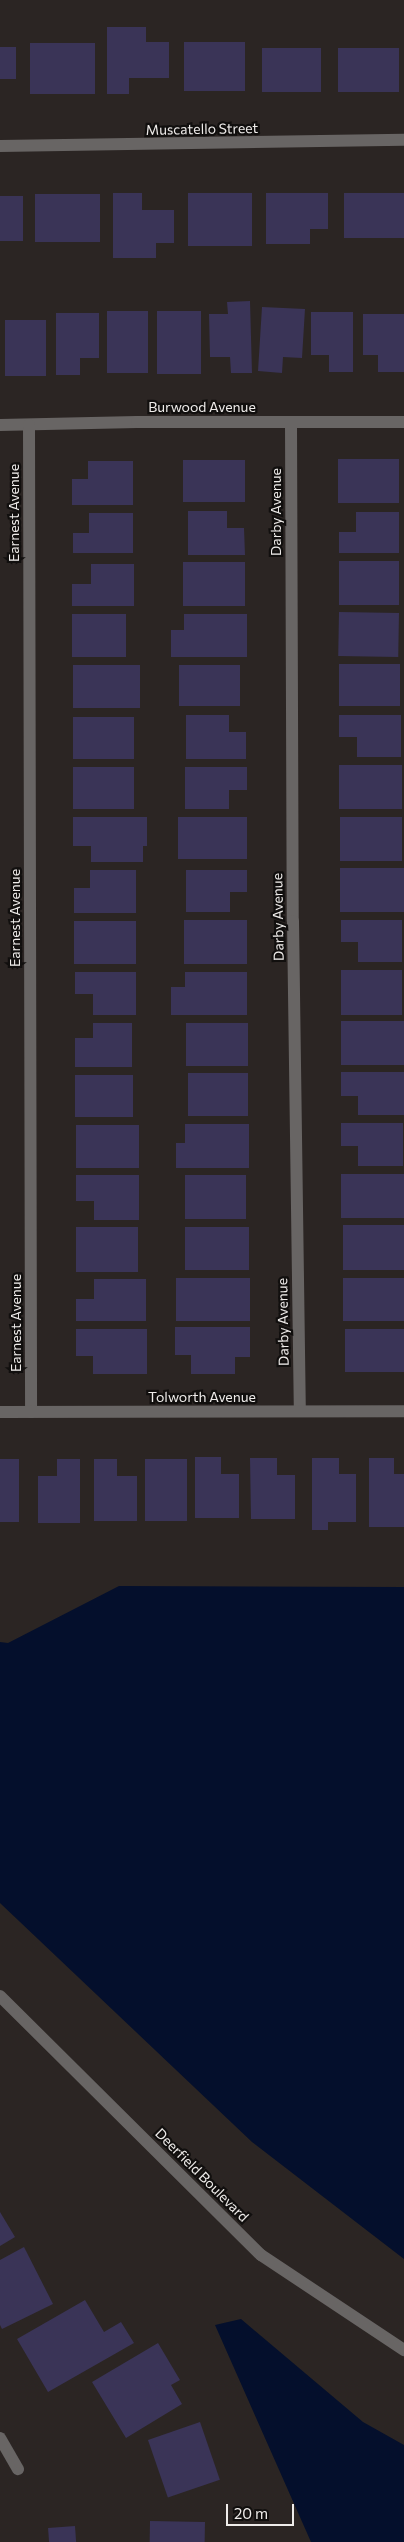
<!DOCTYPE html>
<html>
<head>
<meta charset="utf-8">
<style>
  body { margin:0 }
  #map { position:relative; width:404px; height:2542px; overflow:hidden; background:#2b2523; font-family:Commissioner,sans-serif }
  div>[style] { position:absolute }
  .water>* { inset:0; background:#040f2c }
  .building>* { inset:0; background:#3a3457; transform-origin:0 0 }
  .minor>* { height:12px; margin:-6px; padding:0 6px; transform-origin:6px; border-radius:6px; background:#686564 }
  .tertiary>* { height:12px; margin:-6px; padding:0 6px; transform-origin:6px; border-radius:6px; background:#686564 }
  span { translate:-50% -50%; white-space:nowrap; text-align:center; line-height:1.15; -webkit-text-stroke:4.5px #110f0e; paint-order:stroke }
  .street-label { font-size:14px; color:#efecea }
  .scale { position:absolute; left:226px; top:2504px; width:68px; height:22px; box-sizing:border-box; border:2px solid #efecea; border-top:0; padding-left:6px; font-size:15px; line-height:18px; white-space:nowrap; color:#efecea; -webkit-text-stroke:4px #110f0e; paint-order:stroke }
</style>
</head>
<body>
<div id="map">
  <div class="water">
    <div style="clip-path:polygon(119px 1586px,404px 1587px,404px 2259px,252px 2142px,0 1903px,0 1642px,8px 1643px)"></div>
    <div style="clip-path:polygon(241px 2319px,363px 2422px,404px 2445px,404px 2542px,311px 2542px,215px 2325px)"></div>
  </div>
  <div class="building">
    <div style="clip-path:polygon(107px 27px,146px 27px,146px 42px,169px 42px,169px 78px,129px 78px,129px 94px,107px 94px)"></div>
    <div style="left:184px;top:42px;width:61px;height:49px"></div>
    <div style="left:30px;top:43px;width:65px;height:51px"></div>
    <div style="left:0;top:47px;width:16px;height:32px"></div>
    <div style="left:262px;top:48px;width:59px;height:44px"></div>
    <div style="left:338px;top:48px;width:61px;height:44px"></div>
    <div style="clip-path:polygon(113px 193px,142px 193px,142px 210px,174px 210px,174px 243px,156px 243px,156px 258px,113px 258px)"></div>
    <div style="left:188px;top:193px;width:64px;height:53px"></div>
    <div style="clip-path:polygon(266px 193px,328px 193px,328px 229px,310px 229px,310px 244px,266px 244px)"></div>
    <div style="left:344px;top:193px;width:60px;height:45px"></div>
    <div style="left:35px;top:194px;width:65px;height:48px"></div>
    <div style="left:0;top:196px;width:23px;height:45px"></div>
    <div style="clip-path:polygon(250px 301px,252px 373px,231px 373px,230px 357px,210px 357px,209px 314px,228px 314px,227px 302px)"></div>
    <div style="clip-path:polygon(262px 307px,305px 309px,302px 358px,283px 357px,282px 373px,258px 371px)"></div>
    <div style="left:107px;top:311px;width:41px;height:62px"></div>
    <div style="left:157px;top:311px;width:44px;height:63px"></div>
    <div style="clip-path:polygon(311px 312px,353px 312px,353px 372px,329px 372px,329px 355px,311px 355px)"></div>
    <div style="clip-path:polygon(56px 313px,99px 313px,99px 358px,80px 358px,80px 375px,56px 375px)"></div>
    <div style="clip-path:polygon(363px 314px,404px 314px,404px 372px,378px 372px,378px 355px,363px 355px)"></div>
    <div style="left:5px;top:320px;width:41px;height:56px"></div>
    <div style="left:338px;top:459px;width:61px;height:44px"></div>
    <div style="left:183px;top:460px;width:62px;height:42px"></div>
    <div style="clip-path:polygon(88px 461px,133px 461px,133px 505px,72px 505px,72px 479px,88px 479px)"></div>
    <div style="clip-path:polygon(188px 511px,227px 511px,227px 528px,244px 528px,245px 555px,188px 555px)"></div>
    <div style="clip-path:polygon(356px 512px,399px 512px,399px 553px,339px 553px,339px 532px,356px 532px)"></div>
    <div style="clip-path:polygon(89px 513px,133px 513px,133px 553px,73px 553px,73px 533px,89px 533px)"></div>
    <div style="left:339px;top:561px;width:60px;height:44px"></div>
    <div style="left:183px;top:562px;width:62px;height:44px"></div>
    <div style="clip-path:polygon(91px 564px,134px 564px,134px 606px,72px 606px,72px 584px,91px 584px)"></div>
    <div style="left:339px;top:612px;width:60px;height:44px;rotate:1deg"></div>
    <div style="left:72px;top:614px;width:54px;height:43px"></div>
    <div style="clip-path:polygon(184px 614px,247px 614px,247px 657px,171px 657px,171px 630px,184px 630px)"></div>
    <div style="left:339px;top:664px;width:61px;height:42px"></div>
    <div style="left:73px;top:665px;width:67px;height:43px"></div>
    <div style="left:179px;top:665px;width:61px;height:41px"></div>
    <div style="clip-path:polygon(186px 715px,229px 715px,229px 732px,246px 732px,246px 759px,186px 759px)"></div>
    <div style="clip-path:polygon(339px 715px,401px 715px,401px 757px,357px 757px,357px 737px,339px 737px)"></div>
    <div style="left:73px;top:717px;width:61px;height:42px"></div>
    <div style="left:339px;top:765px;width:63px;height:44px"></div>
    <div style="left:73px;top:767px;width:61px;height:42px"></div>
    <div style="clip-path:polygon(185px 767px,247px 767px,247px 790px,229px 790px,229px 809px,185px 809px)"></div>
    <div style="clip-path:polygon(73px 817px,147px 817px,147px 846px,143px 846px,143px 862px,91px 862px,91px 846px,73px 846px)"></div>
    <div style="left:178px;top:817px;width:69px;height:42px"></div>
    <div style="left:340px;top:817px;width:62px;height:44px"></div>
    <div style="left:340px;top:868px;width:64px;height:44px"></div>
    <div style="clip-path:polygon(90px 870px,136px 870px,136px 913px,74px 913px,74px 888px,90px 888px)"></div>
    <div style="clip-path:polygon(186px 870px,247px 870px,247px 892px,230px 892px,230px 912px,186px 912px)"></div>
    <div style="left:184px;top:920px;width:63px;height:44px"></div>
    <div style="clip-path:polygon(341px 920px,402px 920px,402px 962px,358px 962px,358px 942px,341px 942px)"></div>
    <div style="left:74px;top:921px;width:62px;height:43px"></div>
    <div style="left:341px;top:970px;width:61px;height:45px"></div>
    <div style="clip-path:polygon(75px 972px,136px 972px,136px 1015px,93px 1015px,93px 994px,75px 994px)"></div>
    <div style="clip-path:polygon(185px 972px,247px 972px,247px 1015px,171px 1015px,171px 987px,185px 987px)"></div>
    <div style="left:341px;top:1021px;width:63px;height:44px"></div>
    <div style="clip-path:polygon(93px 1023px,132px 1023px,132px 1067px,75px 1067px,75px 1038px,93px 1038px)"></div>
    <div style="left:186px;top:1023px;width:62px;height:43px"></div>
    <div style="clip-path:polygon(341px 1072px,404px 1072px,404px 1115px,358px 1115px,358px 1096px,341px 1096px)"></div>
    <div style="left:188px;top:1073px;width:60px;height:43px"></div>
    <div style="left:75px;top:1075px;width:58px;height:42px"></div>
    <div style="clip-path:polygon(341px 1123px,403px 1123px,403px 1166px,358px 1166px,358px 1146px,341px 1146px)"></div>
    <div style="clip-path:polygon(185px 1124px,249px 1124px,249px 1168px,176px 1168px,176px 1143px,185px 1143px)"></div>
    <div style="left:76px;top:1125px;width:63px;height:43px"></div>
    <div style="left:341px;top:1174px;width:63px;height:44px"></div>
    <div style="clip-path:polygon(76px 1175px,139px 1175px,139px 1220px,94px 1220px,94px 1201px,76px 1201px)"></div>
    <div style="left:185px;top:1175px;width:61px;height:44px"></div>
    <div style="left:343px;top:1225px;width:61px;height:45px"></div>
    <div style="left:76px;top:1227px;width:62px;height:45px"></div>
    <div style="left:185px;top:1227px;width:64px;height:43px"></div>
    <div style="left:176px;top:1278px;width:74px;height:43px"></div>
    <div style="left:343px;top:1278px;width:61px;height:43px"></div>
    <div style="clip-path:polygon(94px 1279px,146px 1279px,146px 1321px,76px 1321px,76px 1299px,94px 1299px)"></div>
    <div style="clip-path:polygon(175px 1327px,250px 1327px,250px 1357px,235px 1357px,235px 1374px,191px 1374px,191px 1355px,175px 1355px)"></div>
    <div style="clip-path:polygon(76px 1329px,147px 1329px,147px 1374px,93px 1374px,93px 1356px,76px 1356px)"></div>
    <div style="left:345px;top:1329px;width:59px;height:43px"></div>
    <div style="clip-path:polygon(195px 1457px,221px 1457px,221px 1474px,239px 1474px,239px 1518px,195px 1518px)"></div>
    <div style="clip-path:polygon(250px 1458px,277px 1458px,277px 1475px,295px 1475px,295px 1519px,251px 1519px)"></div>
    <div style="clip-path:polygon(312px 1458px,339px 1458px,339px 1474px,356px 1474px,356px 1522px,328px 1522px,328px 1530px,312px 1530px)"></div>
    <div style="clip-path:polygon(369px 1458px,394px 1458px,394px 1474px,404px 1474px,404px 1527px,369px 1527px)"></div>
    <div style="left:0;top:1459px;width:19px;height:63px"></div>
    <div style="clip-path:polygon(57px 1459px,80px 1459px,80px 1523px,38px 1523px,38px 1476px,57px 1476px)"></div>
    <div style="clip-path:polygon(94px 1459px,117px 1459px,117px 1476px,137px 1476px,137px 1521px,94px 1521px)"></div>
    <div style="left:145px;top:1459px;width:42px;height:62px"></div>
    <div style="clip-path:polygon(0 2212px,15px 2237px,0 2246px)"></div>
    <div style="clip-path:polygon(24px 2247px,53px 2304px,2px 2329px,0 2325px,0 2260px)"></div>
    <div style="clip-path:polygon(85px 2300px,104px 2332px,121px 2322px,134px 2343px,48px 2392px,17px 2339px)"></div>
    <div style="clip-path:polygon(158px 2343px,180px 2380px,171px 2385px,182px 2404px,126px 2438px,92px 2382px)"></div>
    <div style="left:200px;top:2422px;width:61px;height:55px;rotate:71deg"></div>
    <div style="left:150px;top:2521px;width:55px;height:21px;rotate:1deg"></div>
    <div style="left:75px;top:2526px;width:16px;height:27px;rotate:86deg"></div>
  </div>
  <div class="minor">
    <div style="left:0;top:146px;width:404px;rotate:-0.9deg"></div>
    <div style="left:291px;top:422px;width:499px;rotate:89.8deg"></div>
    <div style="left:293px;top:921px;width:490px;rotate:89.2deg"></div>
    <div style="left:0;top:425px;width:137px;rotate:-1.3deg"></div>
    <div style="left:137px;top:422px;width:267px"></div>
    <div style="left:29px;top:425px;width:987px;rotate:89.88deg"></div>
    <div style="left:0;top:1412px;width:404px;rotate:-0.1deg"></div>
    <div style="left:0;top:2438px;width:36px;rotate:60deg"></div>
  </div>
  <div class="tertiary">
    <div style="left:0;top:1996px;width:368px;rotate:44.8deg"></div>
    <div style="left:261px;top:2255px;width:172px;rotate:33.6deg"></div>
  </div>
  <div class="street-label">
    <span style="left:202px;top:129px;rotate:-1deg">Muscatello Street</span>
    <span style="left:202px;top:407px">Burwood Avenue</span>
    <span style="left:276px;top:512px;rotate:-90deg">Darby Avenue</span>
    <span style="left:14px;top:513px;rotate:-90deg">Earnest Avenue</span>
    <span style="left:278px;top:917px;rotate:-91deg">Darby Avenue</span>
    <span style="left:15px;top:918px;rotate:-90deg">Earnest Avenue</span>
    <span style="left:283px;top:1322px;rotate:-91deg">Darby Avenue</span>
    <span style="left:16px;top:1323px;rotate:-90deg">Earnest Avenue</span>
    <span style="left:202px;top:1397px">Tolworth Avenue</span>
    <span style="left:202px;top:2175px;rotate:45deg">Deerfield Boulevard</span>
  </div>
  <div class="scale">20 m</div>
</div>
</body>
</html>
